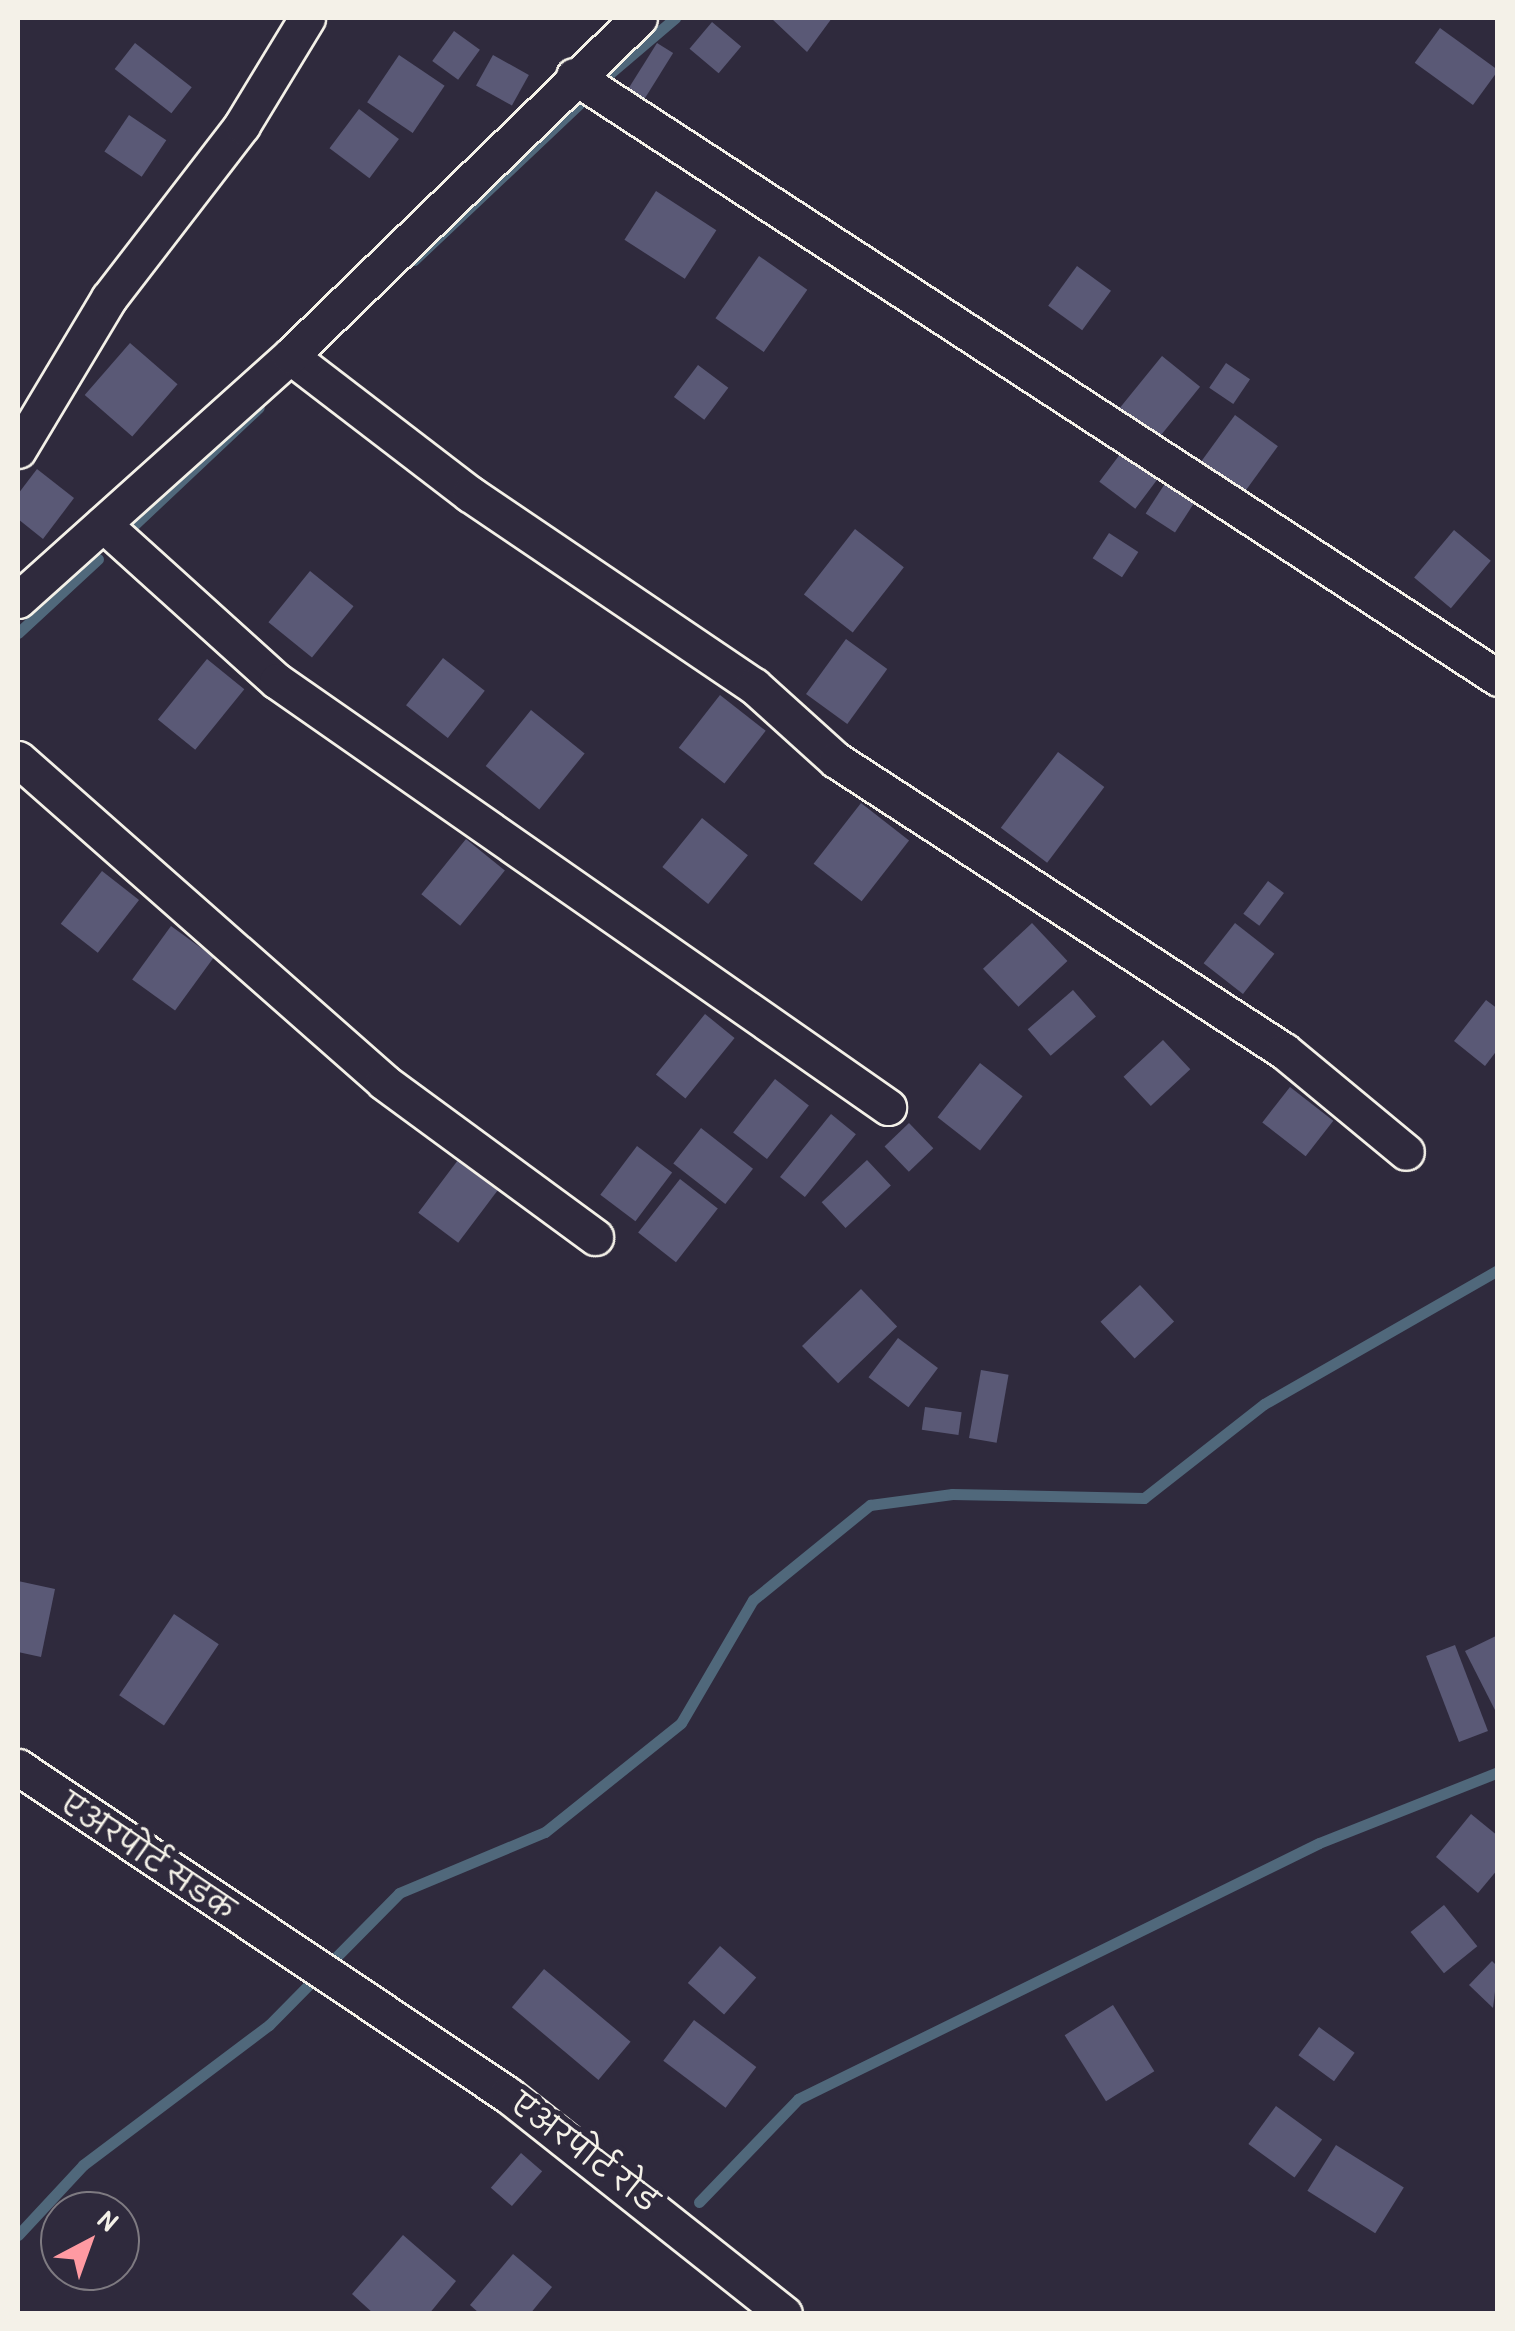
<!DOCTYPE html>
<html>
<head>
<meta charset="utf-8">
<style>
  body { margin:0 }
  #map { position:relative; width:1515px; height:2331px; overflow:hidden; background:#2f2a3d; font-family:"Patrick Hand","Playpen Sans Deva",sans-serif }
  div>[style] { position:absolute }
  .stream>* { height:11px; margin:-5.5px; padding:0 5.5px; transform-origin:5.5px; border-radius:5.5px; background:#50687b }
  .building>* { inset:0; background:#5a5976; transform-origin:0 0 }
  .roads { filter:drop-shadow(2px 0 #f4f1e8) drop-shadow(-2px 0 #f4f1e8) drop-shadow(0 2px #f4f1e8) drop-shadow(0 -2px #f4f1e8) }
  .minor>* { height:35px; margin:-17.5px; padding:0 17.5px; transform-origin:17.5px; border-radius:17.5px; background:#2f2a3d }
  span { translate:-50% -50%; white-space:nowrap; text-align:center; line-height:1.15; -webkit-text-stroke:10px #2f2a3d; paint-order:stroke }
  .street-label { font-size:30px; color:#f4f1e8 }
  .frame { position:absolute; inset:0; border:20px solid #f4f1e8; pointer-events:none }
  .north { position:absolute; left:40px; top:2191px; width:100px; height:100px; box-sizing:border-box; background:#2f2a3d; border:2px solid #7e7a81; border-radius:50%; rotate:41deg; font-size:28px; font-weight:700; line-height:40px; text-align:center; color:#f4f1e8 }
  .north::after { content:''; display:block; margin:auto; width:35px; height:45px; background:#ff9aa2; clip-path:polygon(50% 0,100% 100%,50% 72%,0 100%) }
</style>
</head>
<body>
<div id="map">
  <div class="stream">
    <div style="left:602px;top:80px;width:96px;rotate:-40.3deg"></div>
    <div style="left:414px;top:260px;width:231px;rotate:-43.4deg"></div>
    <div style="left:135px;top:524px;width:170px;rotate:-43.3deg"></div>
    <div style="left:18px;top:633px;width:109px;rotate:-42.8deg"></div>
    <div style="left:699px;top:2202px;width:143px;rotate:-46.1deg"></div>
    <div style="left:798px;top:2099px;width:580px;rotate:-26.17deg"></div>
    <div style="left:1319px;top:1843px;width:193px;rotate:-21.6deg"></div>
    <div style="left:18px;top:2235px;width:96px;rotate:-47.1deg"></div>
    <div style="left:83px;top:2165px;width:233px;rotate:-37deg"></div>
    <div style="left:269px;top:2025px;width:185px;rotate:-45.4deg"></div>
    <div style="left:399px;top:1893px;width:158px;rotate:-22.7deg"></div>
    <div style="left:545px;top:1832px;width:174px;rotate:-38.7deg"></div>
    <div style="left:681px;top:1723px;width:143px;rotate:-59.7deg"></div>
    <div style="left:753px;top:1600px;width:151px;rotate:-39.1deg"></div>
    <div style="left:870px;top:1505px;width:83px;rotate:-7.6deg"></div>
    <div style="left:952px;top:1494px;width:192px;rotate:1.2deg"></div>
    <div style="left:1144px;top:1498px;width:152px;rotate:-38.1deg"></div>
    <div style="left:1264px;top:1404px;width:270px;rotate:-29.8deg"></div>
  </div>
  <div class="building">
    <div style="clip-path:polygon(771px 18px,832px 18px,807px 52px)"></div>
    <div style="left:712px;top:22px;width:38px;height:35px;rotate:40deg"></div>
    <div style="left:1440px;top:28px;width:72px;height:43px;rotate:36deg"></div>
    <div style="left:454px;top:31px;width:32px;height:37px;rotate:36deg"></div>
    <div style="left:135px;top:43px;width:72px;height:33px;rotate:38deg"></div>
    <div style="left:657px;top:43px;width:19px;height:57px;rotate:32deg"></div>
    <div style="left:399px;top:55px;width:55px;height:57px;rotate:34deg"></div>
    <div style="left:493px;top:55px;width:41px;height:35px;rotate:29deg"></div>
    <div style="left:359px;top:109px;width:50px;height:49px;rotate:37deg"></div>
    <div style="left:129px;top:115px;width:45px;height:44px;rotate:34deg"></div>
    <div style="left:656px;top:191px;width:72px;height:58px;rotate:33deg"></div>
    <div style="left:759px;top:256px;width:59px;height:76px;rotate:35deg"></div>
    <div style="left:1077px;top:266px;width:42px;height:49px;rotate:36deg"></div>
    <div style="left:130px;top:343px;width:63px;height:69px;rotate:41deg"></div>
    <div style="left:1162px;top:356px;width:49px;height:69px;rotate:39deg"></div>
    <div style="left:1226px;top:363px;width:29px;height:30px;rotate:34deg"></div>
    <div style="left:698px;top:365px;width:38px;height:40px;rotate:37deg"></div>
    <div style="left:1235px;top:415px;width:53px;height:68px;rotate:36deg"></div>
    <div style="left:1127px;top:445px;width:45px;height:46px;rotate:37deg"></div>
    <div style="clip-path:polygon(37px 469px,74px 498px,43px 539px,18px 519px,18px 494px)"></div>
    <div style="left:1168px;top:479px;width:35px;height:41px;rotate:33deg"></div>
    <div style="left:855px;top:529px;width:62px;height:83px;rotate:38deg"></div>
    <div style="left:1454px;top:530px;width:48px;height:62px;rotate:40deg"></div>
    <div style="left:1109px;top:533px;width:35px;height:30px;rotate:33deg"></div>
    <div style="left:310px;top:571px;width:56px;height:66px;rotate:39deg"></div>
    <div style="left:846px;top:639px;width:51px;height:68px;rotate:36deg"></div>
    <div style="left:443px;top:658px;width:53px;height:60px;rotate:38deg"></div>
    <div style="left:207px;top:659px;width:48px;height:78px;rotate:39deg"></div>
    <div style="left:720px;top:695px;width:58px;height:67px;rotate:38deg"></div>
    <div style="left:531px;top:710px;width:69px;height:72px;rotate:39deg"></div>
    <div style="left:1058px;top:752px;width:58px;height:95px;rotate:37deg"></div>
    <div style="left:861px;top:803px;width:61px;height:77px;rotate:38deg"></div>
    <div style="left:702px;top:818px;width:59px;height:63px;rotate:39deg"></div>
    <div style="left:466px;top:839px;width:50px;height:71px;rotate:39deg"></div>
    <div style="left:102px;top:871px;width:47px;height:67px;rotate:38deg"></div>
    <div style="left:1268px;top:881px;width:20px;height:41px;rotate:37deg"></div>
    <div style="left:1032px;top:923px;width:52px;height:67px;rotate:47deg"></div>
    <div style="left:1235px;top:923px;width:50px;height:51px;rotate:38deg"></div>
    <div style="left:171px;top:926px;width:53px;height:66px;rotate:36deg"></div>
    <div style="left:1073px;top:990px;width:35px;height:60px;rotate:49deg"></div>
    <div style="clip-path:polygon(1486px 1000px,1498px 1009px,1498px 1049px,1485px 1066px,1454px 1041px)"></div>
    <div style="left:705px;top:1014px;width:38px;height:78px;rotate:39deg"></div>
    <div style="left:1163px;top:1040px;width:40px;height:54px;rotate:47deg"></div>
    <div style="left:980px;top:1063px;width:54px;height:69px;rotate:38deg"></div>
    <div style="left:775px;top:1079px;width:43px;height:68px;rotate:38deg"></div>
    <div style="left:1290px;top:1087px;width:55px;height:45px;rotate:38deg"></div>
    <div style="left:831px;top:1114px;width:32px;height:81px;rotate:39deg"></div>
    <div style="left:909px;top:1123px;width:35px;height:34px;rotate:46deg"></div>
    <div style="left:701px;top:1128px;width:66px;height:45px;rotate:38deg"></div>
    <div style="left:637px;top:1146px;width:44px;height:61px;rotate:37deg"></div>
    <div style="left:461px;top:1156px;width:50px;height:71px;rotate:37deg"></div>
    <div style="left:867px;top:1160px;width:35px;height:62px;rotate:47deg"></div>
    <div style="left:680px;top:1179px;width:48px;height:68px;rotate:38deg"></div>
    <div style="left:1140px;top:1285px;width:50px;height:54px;rotate:47deg"></div>
    <div style="left:861px;top:1289px;width:52px;height:82px;rotate:46deg"></div>
    <div style="left:898px;top:1338px;width:50px;height:49px;rotate:37deg"></div>
    <div style="left:981px;top:1370px;width:28px;height:69px;rotate:10deg"></div>
    <div style="left:925px;top:1407px;width:37px;height:23px;rotate:8deg"></div>
    <div style="clip-path:polygon(18px 1581px,55px 1589px,41px 1657px,18px 1652px)"></div>
    <div style="left:174px;top:1614px;width:54px;height:98px;rotate:34deg"></div>
    <div style="clip-path:polygon(1498px 1635px,1498px 1716px,1465px 1651px)"></div>
    <div style="left:1455px;top:1645px;width:92px;height:31px;rotate:69deg"></div>
    <div style="clip-path:polygon(1471px 1814px,1498px 1836px,1498px 1869px,1478px 1893px,1436px 1857px)"></div>
    <div style="left:1444px;top:1905px;width:53px;height:43px;rotate:51deg"></div>
    <div style="left:720px;top:1946px;width:48px;height:49px;rotate:41deg"></div>
    <div style="clip-path:polygon(1492px 1961px,1498px 1967px,1493px 2008px,1469px 1985px)"></div>
    <div style="left:544px;top:1969px;width:113px;height:50px;rotate:40deg"></div>
    <div style="left:1113px;top:2005px;width:78px;height:57px;rotate:58deg"></div>
    <div style="left:694px;top:2020px;width:78px;height:51px;rotate:37deg"></div>
    <div style="left:1319px;top:2027px;width:44px;height:35px;rotate:36deg"></div>
    <div style="left:1276px;top:2106px;width:57px;height:47px;rotate:36deg"></div>
    <div style="left:1336px;top:2145px;width:80px;height:54px;rotate:32deg"></div>
    <div style="left:521px;top:2153px;width:28px;height:46px;rotate:41deg"></div>
    <div style="clip-path:polygon(403px 2235px,456px 2281px,429px 2314px,374px 2314px,352px 2294px)"></div>
    <div style="clip-path:polygon(513px 2254px,552px 2287px,530px 2314px,480px 2314px,470px 2305px)"></div>
  </div>
  <div class="roads">
    <div class="minor">
      <div style="left:574px;top:76px;width:1103px;rotate:33.08deg"></div>
      <div style="left:290px;top:356px;width:227px;rotate:37.5deg"></div>
      <div style="left:470px;top:494px;width:343px;rotate:34.1deg"></div>
      <div style="left:754px;top:686px;width:110px;rotate:42.1deg"></div>
      <div style="left:836px;top:760px;width:534px;rotate:33.01deg"></div>
      <div style="left:1284px;top:1051px;width:158px;rotate:39.6deg"></div>
      <div style="left:18px;top:450px;width:177px;rotate:-59.1deg"></div>
      <div style="left:109px;top:298px;width:218px;rotate:-52.4deg"></div>
      <div style="left:242px;top:125px;width:125px;rotate:-58.7deg"></div>
      <div style="left:103px;top:524px;width:234px;rotate:42.1deg"></div>
      <div style="left:277px;top:681px;width:745px;rotate:34.88deg"></div>
      <div style="left:18px;top:600px;width:365px;rotate:-41.9deg"></div>
      <div style="left:290px;top:356px;width:486px;rotate:-44.1deg"></div>
      <div style="left:18px;top:759px;width:488px;rotate:41.4deg"></div>
      <div style="left:384px;top:1082px;width:262px;rotate:36.3deg"></div>
      <div style="left:18px;top:1767px;width:590px;rotate:33.8deg"></div>
      <div style="left:508px;top:2095px;width:352px;rotate:38.4deg"></div>
    </div>
  </div>
  <div class="street-label">
    <span style="left:148px;top:1856px;rotate:34deg">एअरपोर्ट सडक</span>
    <span style="left:585px;top:2152px;rotate:37deg">एअरपोर्ट रोड</span>
  </div>
  <div class="frame"></div>
  <div class="north">N</div>
</div>
</body>
</html>
